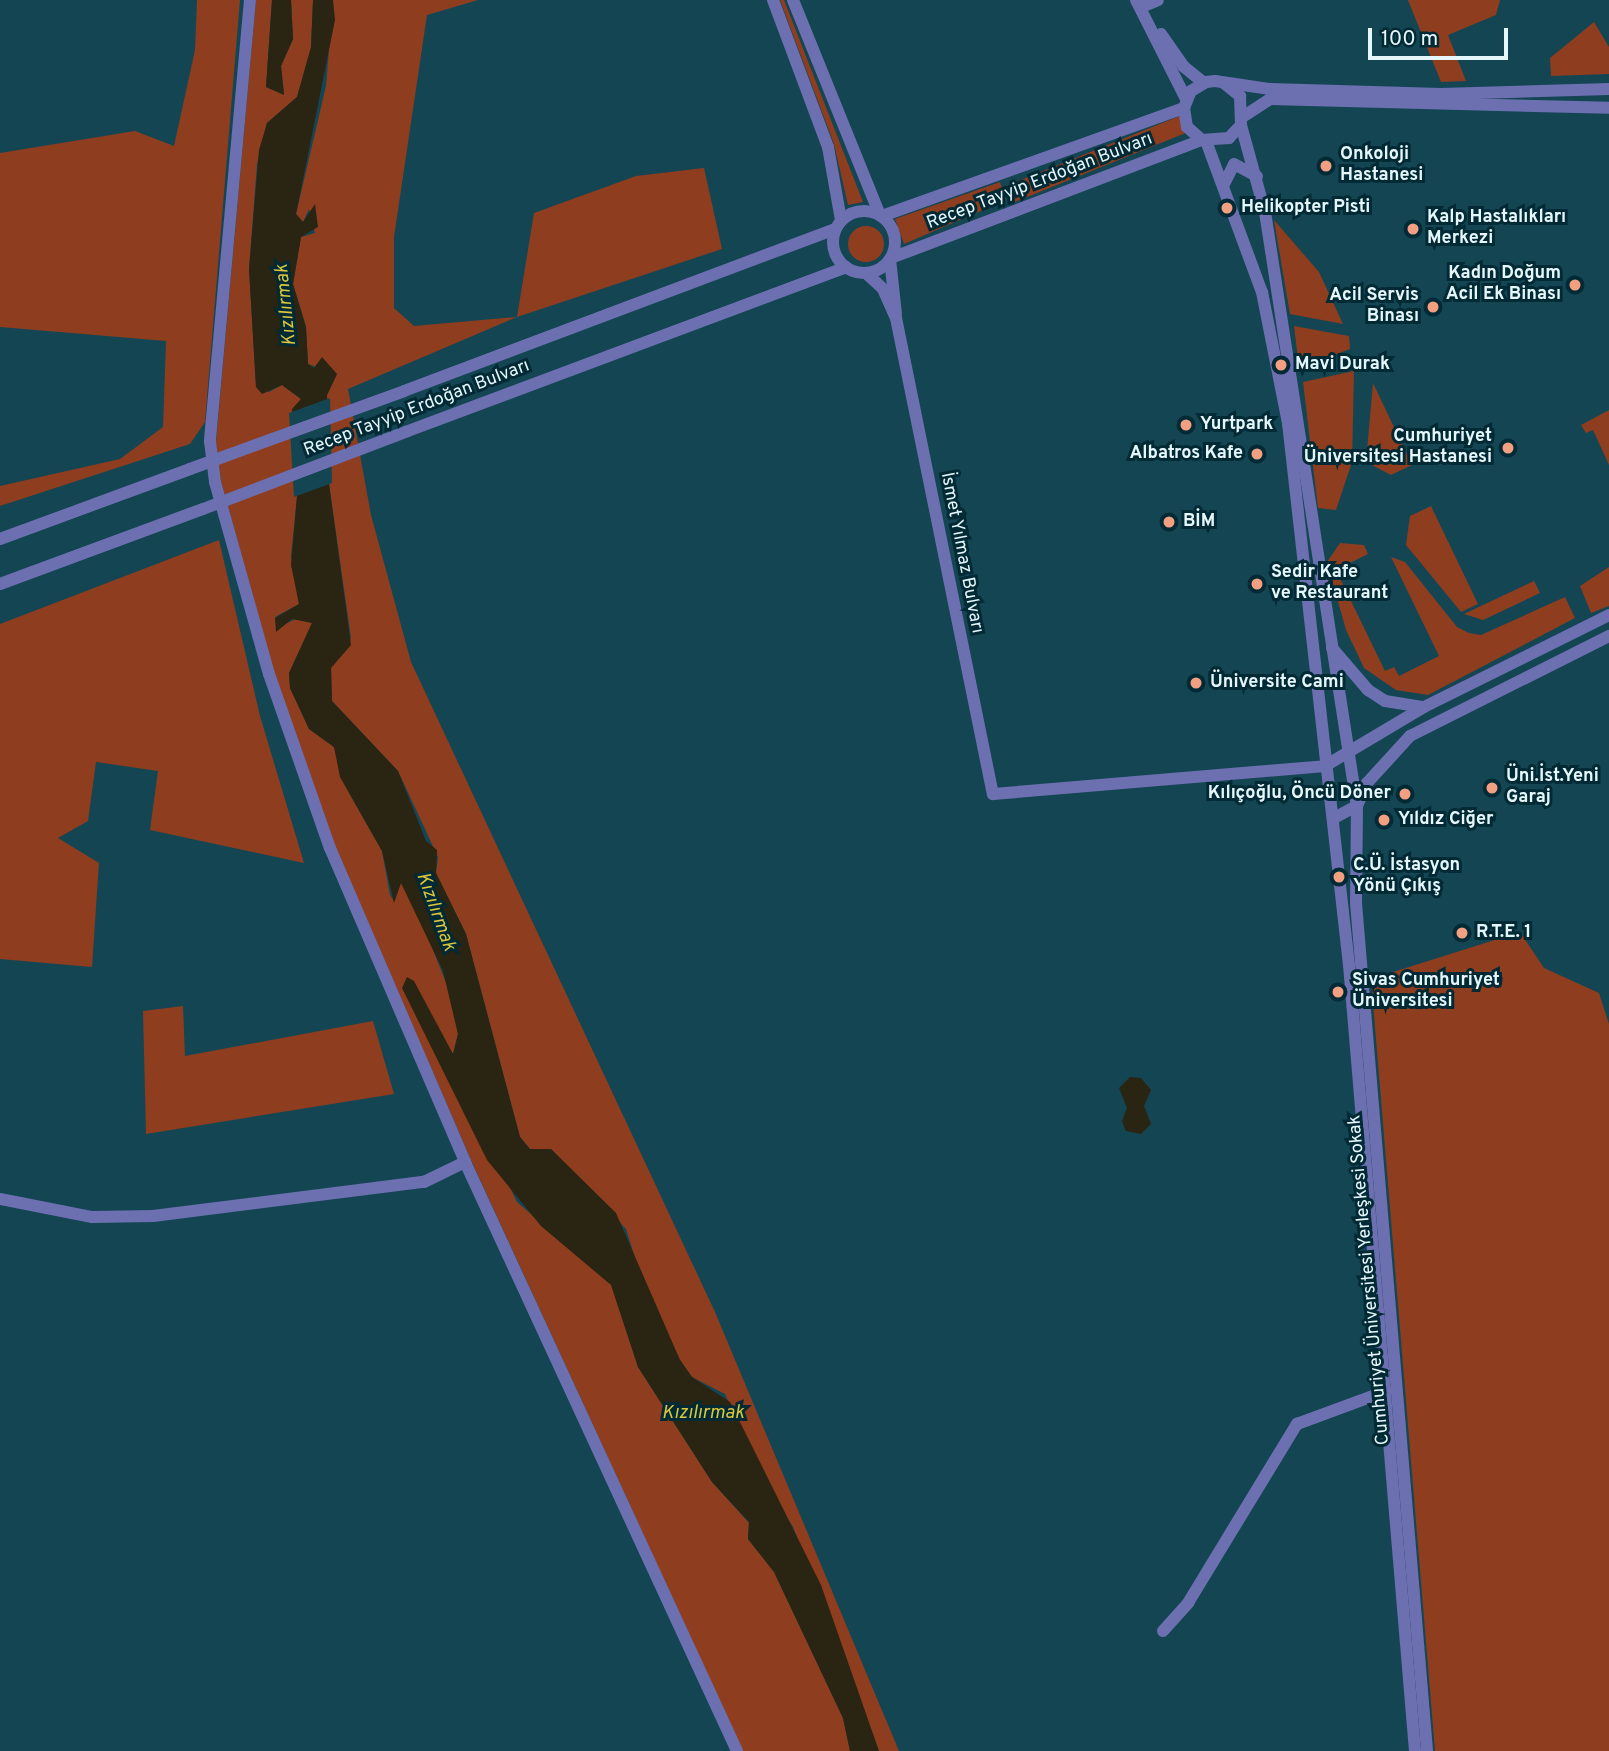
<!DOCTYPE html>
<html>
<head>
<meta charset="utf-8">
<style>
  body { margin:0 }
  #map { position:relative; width:1609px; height:1751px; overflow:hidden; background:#144553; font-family:Overpass,sans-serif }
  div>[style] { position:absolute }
  .green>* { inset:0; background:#8e3d1f; transform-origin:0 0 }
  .round { border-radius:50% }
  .water>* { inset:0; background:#292512 }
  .pier>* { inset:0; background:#144553 }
  .minor>* { height:12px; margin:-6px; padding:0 6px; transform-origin:6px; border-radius:6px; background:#6c70b1 }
  .minor>.ring { margin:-6px; padding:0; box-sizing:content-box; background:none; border:12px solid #6c70b1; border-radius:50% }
  .minor-bridge>* { height:12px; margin:-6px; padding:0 6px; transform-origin:6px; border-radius:6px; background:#6c70b1 }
  .dots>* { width:19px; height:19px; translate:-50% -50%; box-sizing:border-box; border:4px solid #022a35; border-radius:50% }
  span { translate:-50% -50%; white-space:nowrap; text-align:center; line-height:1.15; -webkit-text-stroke:6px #022a35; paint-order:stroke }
  .poi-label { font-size:18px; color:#e6f7fc; font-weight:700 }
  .left { translate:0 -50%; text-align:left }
  .right { translate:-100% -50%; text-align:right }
  .street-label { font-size:18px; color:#e6f7fc }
  .water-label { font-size:19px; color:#dcc63b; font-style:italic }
  .scale { position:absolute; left:1368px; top:28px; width:140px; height:32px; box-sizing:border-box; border:4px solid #e6f7fc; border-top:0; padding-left:9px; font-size:21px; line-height:24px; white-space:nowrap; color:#e6f7fc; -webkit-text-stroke:5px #022a35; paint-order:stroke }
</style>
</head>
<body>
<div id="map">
  <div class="green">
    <div style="clip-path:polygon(197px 0,240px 0,205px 422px,190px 444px,0 506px,0 486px,120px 459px,163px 427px,166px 341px,0 327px,0 153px,135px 131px,174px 146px,195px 50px)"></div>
    <div style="clip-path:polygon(256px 0,272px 0,266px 87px,284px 94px,281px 66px,293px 39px,291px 0,313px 0,311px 48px,297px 97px,267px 123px,257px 164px,249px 269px,256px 387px,269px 392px,282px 385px,301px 399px,293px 416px,297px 497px,291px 556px,299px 604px,275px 617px,285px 624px,298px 618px,312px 623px,289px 673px,290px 688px,309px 729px,334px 747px,348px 791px,382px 851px,390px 895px,394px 901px,401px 883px,414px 901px,450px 993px,458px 1034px,453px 1054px,408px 978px,517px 1202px,611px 1284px,638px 1367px,712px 1482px,749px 1523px,748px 1539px,774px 1572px,843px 1718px,850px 1751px,743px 1751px,471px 1160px,335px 846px,274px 673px,221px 481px,216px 442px)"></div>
    <div style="clip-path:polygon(333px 0,478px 0,427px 15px,394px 237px,394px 308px,414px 326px,517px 317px,534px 213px,636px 176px,704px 168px,722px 249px,517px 317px,348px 389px,371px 515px,411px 662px,715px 1312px,899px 1751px,879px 1751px,793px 1527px,761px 1475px,725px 1394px,692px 1377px,680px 1360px,647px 1296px,626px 1229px,551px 1149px,530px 1149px,520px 1137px,466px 934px,436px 873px,438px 857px,398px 771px,332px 701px,331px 668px,351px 638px,329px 484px,327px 395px,337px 374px,308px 364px,306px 327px,293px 284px,301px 237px,315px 233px,309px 209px,303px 222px,296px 214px,326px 86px)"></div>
    <div style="clip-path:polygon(780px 0,784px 0,863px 202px,848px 205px,834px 144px)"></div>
    <div style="clip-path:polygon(1408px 0,1500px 0,1496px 15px,1448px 35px,1466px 81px,1441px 82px)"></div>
    <div style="clip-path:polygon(1594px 22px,1609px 47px,1609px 74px,1551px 76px,1550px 58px)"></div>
    <div style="left:1182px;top:115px;width:18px;height:189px;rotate:68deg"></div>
    <div style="clip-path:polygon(1000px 182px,1006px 200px,904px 244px,895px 219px)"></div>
    <div style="clip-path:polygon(1274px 220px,1319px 272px,1343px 324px,1290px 314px)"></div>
    <div class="round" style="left:848px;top:226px;width:36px;height:36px"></div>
    <div style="clip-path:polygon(1294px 326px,1349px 336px,1350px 349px,1299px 368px)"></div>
    <div style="clip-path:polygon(1354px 371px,1352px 462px,1336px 510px,1318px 508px,1303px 382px)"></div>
    <div style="clip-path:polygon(1373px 383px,1412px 465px,1391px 475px,1366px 462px)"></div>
    <div style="clip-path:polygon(1609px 410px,1609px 465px,1593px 430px,1586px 433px,1581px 425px)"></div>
    <div style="clip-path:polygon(1431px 506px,1478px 604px,1461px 612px,1406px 545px,1410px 516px)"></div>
    <div style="clip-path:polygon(219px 540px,260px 716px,304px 863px,150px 830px,158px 771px,96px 762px,88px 821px,58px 838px,99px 863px,92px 967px,0 959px,0 624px)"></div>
    <div style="clip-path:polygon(1340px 543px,1364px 545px,1368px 554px,1336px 570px,1385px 671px,1394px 667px,1399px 676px,1439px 656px,1391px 557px,1405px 562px,1457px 627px,1469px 633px,1481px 635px,1565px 597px,1575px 618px,1428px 695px,1396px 690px,1364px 668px,1346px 630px,1327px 562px)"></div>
    <div style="clip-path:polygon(1609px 567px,1609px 606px,1591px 613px,1580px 586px)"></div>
    <div style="clip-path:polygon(1534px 581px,1540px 593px,1483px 620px,1464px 614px)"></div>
    <div style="clip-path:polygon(1520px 932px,1544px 968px,1599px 993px,1609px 1024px,1609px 1751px,1435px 1751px,1371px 979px)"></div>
    <div style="clip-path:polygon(183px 1006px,185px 1056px,373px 1021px,394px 1094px,146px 1134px,143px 1011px)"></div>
  </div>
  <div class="water">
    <div style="clip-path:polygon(272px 0,291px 0,293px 39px,281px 66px,284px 95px,266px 87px)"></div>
    <div style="clip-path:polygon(313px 0,333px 0,335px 20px,296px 214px,303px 222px,315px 204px,318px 227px,301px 237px,293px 284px,306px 327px,308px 364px,314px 368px,322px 357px,337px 374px,327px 395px,329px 484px,351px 645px,331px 668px,332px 701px,398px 771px,426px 841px,437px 850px,436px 873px,466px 934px,520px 1137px,530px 1149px,551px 1149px,616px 1213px,680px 1360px,692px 1377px,730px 1402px,821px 1585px,879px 1751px,850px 1751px,843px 1718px,774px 1572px,748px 1539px,749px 1522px,712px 1482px,638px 1367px,611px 1285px,541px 1226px,487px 1160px,402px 988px,407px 977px,414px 981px,453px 1054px,458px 1034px,443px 971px,401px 883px,394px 903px,382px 851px,340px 777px,334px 747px,309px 729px,290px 688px,289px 673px,312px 623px,292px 619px,276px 632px,275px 618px,299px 604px,291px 565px,297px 496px,292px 409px,301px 399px,282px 385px,262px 394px,256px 387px,249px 269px,259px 150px,267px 123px,297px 97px,311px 47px)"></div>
    <div style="clip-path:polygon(1130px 1077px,1141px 1078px,1151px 1090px,1144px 1106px,1151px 1124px,1141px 1134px,1126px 1131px,1122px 1121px,1127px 1108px,1119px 1088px)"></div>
  </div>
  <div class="pier">
    <div style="clip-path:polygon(330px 398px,332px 483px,294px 497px,289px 413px)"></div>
  </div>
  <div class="minor">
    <div style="left:250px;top:0;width:443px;rotate:95.2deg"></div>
    <div style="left:210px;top:441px;width:41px;rotate:83deg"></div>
    <div style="left:215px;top:482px;width:199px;rotate:74.3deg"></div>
    <div style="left:269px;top:674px;width:184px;rotate:70.7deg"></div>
    <div style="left:330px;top:848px;width:342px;rotate:66.7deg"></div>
    <div style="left:465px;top:1162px;width:649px;rotate:65.21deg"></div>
    <div style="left:773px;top:0;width:157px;rotate:69.5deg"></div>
    <div style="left:828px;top:147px;width:74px;rotate:79.9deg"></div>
    <div style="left:793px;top:0;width:232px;rotate:68deg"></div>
    <div style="left:1136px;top:0;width:111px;rotate:63.2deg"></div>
    <div style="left:1144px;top:6px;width:15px;rotate:-23deg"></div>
    <div style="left:1161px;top:34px;width:39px;rotate:55deg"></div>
    <div style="left:1183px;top:66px;width:27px;rotate:39deg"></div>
    <div style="left:1224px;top:83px;width:21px;rotate:39deg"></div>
    <div style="left:1240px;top:96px;width:29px;rotate:88deg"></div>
    <div style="left:1241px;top:125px;width:18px;rotate:133deg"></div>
    <div style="left:1229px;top:138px;width:27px;rotate:176deg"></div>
    <div style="left:1202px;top:140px;width:20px;rotate:-139deg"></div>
    <div style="left:1187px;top:127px;width:19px;rotate:-99deg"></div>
    <div style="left:1184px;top:108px;width:18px;rotate:-68deg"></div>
    <div style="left:1191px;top:91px;width:17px;rotate:-31deg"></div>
    <div style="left:1206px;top:82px;width:9px;rotate:-6deg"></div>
    <div style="left:1215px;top:81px;width:56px;rotate:8.3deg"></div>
    <div style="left:1270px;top:89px;width:171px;rotate:1.7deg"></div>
    <div style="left:1441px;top:94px;width:168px;rotate:-1.7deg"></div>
    <div style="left:1244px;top:116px;width:31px;rotate:-33deg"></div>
    <div style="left:1270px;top:99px;width:339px;rotate:1.5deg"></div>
    <div style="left:1241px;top:125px;width:90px;rotate:74.6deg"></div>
    <div style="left:1265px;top:212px;width:601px;rotate:81.2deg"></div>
    <div style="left:1357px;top:806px;width:97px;rotate:90.6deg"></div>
    <div style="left:1356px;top:903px;width:851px;rotate:85.21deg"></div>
    <div style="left:1206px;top:141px;width:161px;rotate:69.7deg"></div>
    <div style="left:1262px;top:292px;width:134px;rotate:78.8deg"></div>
    <div style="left:1288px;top:423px;width:545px;rotate:83.58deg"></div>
    <div style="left:1349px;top:965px;width:789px;rotate:85.2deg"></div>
    <div style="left:1224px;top:184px;width:22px;rotate:-63deg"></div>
    <div style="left:1234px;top:164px;width:26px;rotate:28deg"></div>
    <div class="ring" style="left:833px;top:211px;width:50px;height:50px"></div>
    <div style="left:882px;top:216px;width:321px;rotate:-19.7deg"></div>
    <div style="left:891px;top:258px;width:333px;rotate:-20.8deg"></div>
    <div style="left:890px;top:259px;width:55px;rotate:83.8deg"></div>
    <div style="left:866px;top:273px;width:23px;rotate:43deg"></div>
    <div style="left:883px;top:289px;width:32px;rotate:66deg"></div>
    <div style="left:896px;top:318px;width:486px;rotate:78.5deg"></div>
    <div style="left:993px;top:794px;width:333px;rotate:-4.8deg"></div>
    <div style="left:1325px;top:766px;width:115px;rotate:-30.8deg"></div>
    <div style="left:1424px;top:707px;width:207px;rotate:-26.4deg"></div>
    <div style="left:404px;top:391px;width:461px;rotate:-20.6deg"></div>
    <div style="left:408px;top:431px;width:468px;rotate:-20.5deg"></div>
    <div style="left:0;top:539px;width:202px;rotate:-20.2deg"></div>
    <div style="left:0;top:584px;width:216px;rotate:-20.3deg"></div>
    <div style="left:1332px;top:648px;width:55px;rotate:49.4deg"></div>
    <div style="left:1368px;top:690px;width:20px;rotate:33deg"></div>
    <div style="left:1385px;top:701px;width:39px;rotate:9deg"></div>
    <div style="left:1334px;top:818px;width:26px;rotate:-28deg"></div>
    <div style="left:1357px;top:806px;width:25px;rotate:-67deg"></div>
    <div style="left:1367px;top:783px;width:64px;rotate:-47.5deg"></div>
    <div style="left:1410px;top:736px;width:223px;rotate:-26.7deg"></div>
    <div style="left:0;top:1199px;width:94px;rotate:11.1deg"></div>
    <div style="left:92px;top:1217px;width:61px;rotate:-0.9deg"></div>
    <div style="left:153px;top:1216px;width:273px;rotate:-7.2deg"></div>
    <div style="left:424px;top:1182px;width:46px;rotate:-26deg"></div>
    <div style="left:1163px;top:1631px;width:38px;rotate:-48deg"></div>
    <div style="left:1188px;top:1603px;width:210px;rotate:-58.7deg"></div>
    <div style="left:1297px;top:1424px;width:95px;rotate:-20.3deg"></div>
  </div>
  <div class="minor-bridge">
    <div style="left:190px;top:469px;width:228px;rotate:-20deg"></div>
    <div style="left:203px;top:509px;width:219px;rotate:-20.8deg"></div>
  </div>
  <div class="dots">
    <div style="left:1326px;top:166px;background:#f39f82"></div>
    <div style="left:1227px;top:208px;background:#f39f82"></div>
    <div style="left:1413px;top:229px;background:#f39f82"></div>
    <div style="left:1575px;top:285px;background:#f39f82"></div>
    <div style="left:1433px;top:307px;background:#f39f82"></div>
    <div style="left:1281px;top:365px;background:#f39f82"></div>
    <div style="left:1186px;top:425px;background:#f39f82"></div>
    <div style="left:1508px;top:448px;background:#f39f82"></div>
    <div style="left:1257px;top:454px;background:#f39f82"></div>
    <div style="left:1169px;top:522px;background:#f39f82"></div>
    <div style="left:1257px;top:584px;background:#f39f82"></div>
    <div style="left:1196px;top:683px;background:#f39f82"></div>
    <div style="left:1492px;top:788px;background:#f39f82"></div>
    <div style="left:1405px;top:794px;background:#f39f82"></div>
    <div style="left:1384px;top:820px;background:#f39f82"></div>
    <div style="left:1339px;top:877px;background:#f39f82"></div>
    <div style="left:1462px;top:933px;background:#f39f82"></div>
    <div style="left:1338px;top:992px;background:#f39f82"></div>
  </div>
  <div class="poi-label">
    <span class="left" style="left:1340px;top:166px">Onkoloji<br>Hastanesi</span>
    <span class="left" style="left:1241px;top:208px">Helikopter Pisti</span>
    <span class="left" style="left:1427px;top:229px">Kalp Hastalıkları<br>Merkezi</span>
    <span class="right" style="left:1561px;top:285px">Kadın Doğum<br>Acil Ek Binası</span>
    <span class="right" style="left:1419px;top:307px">Acil Servis<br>Binası</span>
    <span class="left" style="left:1295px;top:365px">Mavi Durak</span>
    <span class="left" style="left:1200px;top:425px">Yurtpark</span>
    <span class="right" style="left:1492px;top:448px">Cumhuriyet<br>Üniversitesi Hastanesi</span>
    <span class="right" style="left:1243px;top:454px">Albatros Kafe</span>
    <span class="left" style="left:1183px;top:522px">BİM</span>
    <span class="left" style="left:1271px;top:584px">Sedir Kafe<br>ve Restaurant</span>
    <span class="left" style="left:1210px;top:683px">Üniversite Cami</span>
    <span class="left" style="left:1506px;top:788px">Üni.İst.Yeni<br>Garaj</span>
    <span class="right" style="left:1391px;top:794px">Kılıçoğlu, Öncü Döner</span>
    <span class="left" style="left:1398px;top:820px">Yıldız Ciğer</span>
    <span class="left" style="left:1353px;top:877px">C.Ü. İstasyon<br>Yönü Çıkış</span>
    <span class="left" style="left:1476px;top:933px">R.T.E. 1</span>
    <span class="left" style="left:1352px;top:992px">Sivas Cumhuriyet<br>Üniversitesi</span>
  </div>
  <div class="street-label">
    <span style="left:1040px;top:182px;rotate:-21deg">Recep Tayyip Erdoğan Bulvarı</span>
    <span style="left:417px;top:409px;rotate:-21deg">Recep Tayyip Erdoğan Bulvarı</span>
    <span style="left:961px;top:553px;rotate:79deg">İsmet Yılmaz Bulvarı</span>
    <span style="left:1370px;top:1280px;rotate:-95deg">Cumhuriyet Üniversitesi Yerleşkesi Sokak</span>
  </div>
  <div class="water-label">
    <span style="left:287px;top:305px;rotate:-96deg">Kızılırmak</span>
    <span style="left:435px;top:912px;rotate:70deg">Kızılırmak</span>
    <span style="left:703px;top:1414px">Kızılırmak</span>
  </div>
  <div class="scale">100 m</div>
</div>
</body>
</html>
